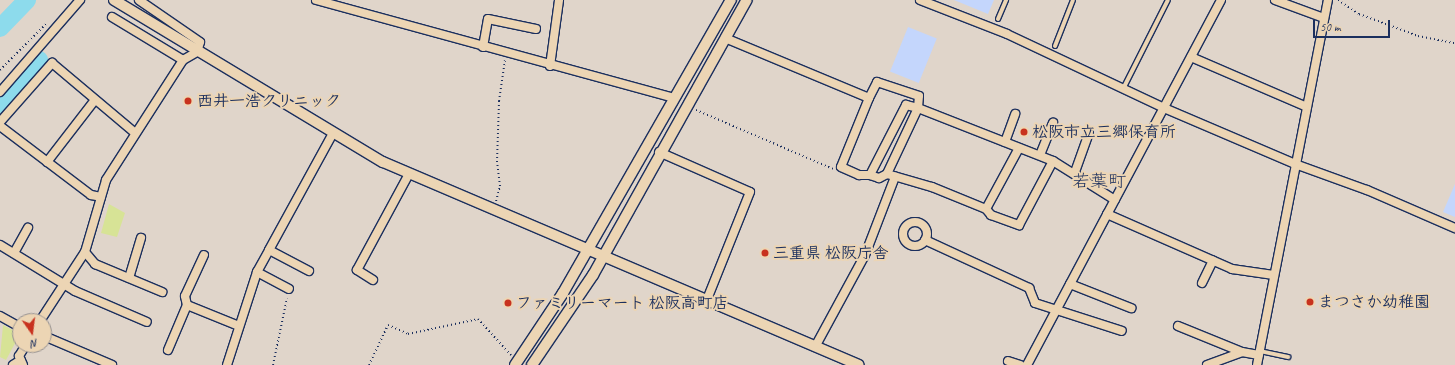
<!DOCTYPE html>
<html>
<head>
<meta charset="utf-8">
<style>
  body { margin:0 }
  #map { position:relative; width:1455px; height:365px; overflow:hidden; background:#e0d5ca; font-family:Caveat,"Klee One",sans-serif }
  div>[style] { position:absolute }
  .green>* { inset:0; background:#d7e396 }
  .river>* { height:18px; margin:-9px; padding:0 9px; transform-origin:9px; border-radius:9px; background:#8ddbec }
  .building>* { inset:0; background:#c4d6fc; transform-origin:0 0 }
  .path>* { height:2px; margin-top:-1px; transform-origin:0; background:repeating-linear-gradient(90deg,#1b2f5e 0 1px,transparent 0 4px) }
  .roads { filter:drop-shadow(1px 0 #1b2f5e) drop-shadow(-1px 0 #1b2f5e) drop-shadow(0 1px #1b2f5e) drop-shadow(0 -1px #1b2f5e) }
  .service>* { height:4px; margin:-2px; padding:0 2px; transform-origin:2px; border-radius:2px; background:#ecd5b4 }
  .minor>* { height:8px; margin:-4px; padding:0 4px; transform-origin:4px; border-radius:4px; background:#ecd5b4 }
  .minor>.ring { margin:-4px; padding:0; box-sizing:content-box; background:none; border:8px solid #ecd5b4; border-radius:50% }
  .tertiary>* { height:10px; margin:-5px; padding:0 5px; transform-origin:5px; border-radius:5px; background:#ecd5b4 }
  .dots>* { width:11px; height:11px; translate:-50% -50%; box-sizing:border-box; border:2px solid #ecd5b4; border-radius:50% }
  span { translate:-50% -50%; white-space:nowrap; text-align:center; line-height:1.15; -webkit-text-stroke:4px #ecd5b4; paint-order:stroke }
  .poi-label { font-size:16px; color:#1b2f5e; font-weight:700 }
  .left { translate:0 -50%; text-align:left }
  .quarter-label { font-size:18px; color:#1b2f5e }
  .north { position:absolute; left:12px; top:313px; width:40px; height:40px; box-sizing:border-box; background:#ecd5b4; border:1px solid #989392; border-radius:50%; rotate:166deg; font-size:11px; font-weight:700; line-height:16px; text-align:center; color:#1b2f5e }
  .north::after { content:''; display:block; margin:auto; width:14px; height:18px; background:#c8321e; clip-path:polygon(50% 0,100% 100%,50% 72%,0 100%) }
  .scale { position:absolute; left:1313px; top:20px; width:77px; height:18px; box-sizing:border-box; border:2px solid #1b2f5e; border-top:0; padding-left:5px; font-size:12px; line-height:14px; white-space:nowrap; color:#1b2f5e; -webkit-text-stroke:3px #ecd5b4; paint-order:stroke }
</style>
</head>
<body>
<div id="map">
  <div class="green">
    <div style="clip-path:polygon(109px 204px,125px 213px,117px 237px,101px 233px)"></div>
    <div style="clip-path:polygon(3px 325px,20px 334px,6px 360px,0 357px)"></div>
  </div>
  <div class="river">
    <div style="left:0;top:28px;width:39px;rotate:-46deg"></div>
    <div style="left:0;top:104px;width:59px;rotate:-48.4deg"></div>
  </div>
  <div class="building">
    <div style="clip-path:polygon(954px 0,994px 0,988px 14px)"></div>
    <div style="left:908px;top:27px;width:31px;height:48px;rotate:22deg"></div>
    <div style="clip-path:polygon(1455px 184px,1455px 217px,1443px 212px)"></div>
  </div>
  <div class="path">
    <div style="left:1338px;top:0;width:25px;rotate:34deg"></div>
    <div style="left:1359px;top:14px;width:63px;rotate:20.4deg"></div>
    <div style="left:1418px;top:36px;width:38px;rotate:11deg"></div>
    <div style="left:0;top:70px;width:65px;rotate:-45deg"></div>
    <div style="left:696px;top:110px;width:149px;rotate:23.3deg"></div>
    <div style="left:496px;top:201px;width:16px;rotate:-75deg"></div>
    <div style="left:500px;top:186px;width:24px;rotate:-97deg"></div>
    <div style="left:497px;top:162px;width:61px;rotate:-88.1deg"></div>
    <div style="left:499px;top:101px;width:41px;rotate:-81.7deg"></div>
    <div style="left:273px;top:365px;width:68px;rotate:-78.2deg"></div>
    <div style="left:369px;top:365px;width:44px;rotate:-64.6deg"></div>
    <div style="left:388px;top:325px;width:22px;rotate:24deg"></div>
    <div style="left:408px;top:334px;width:72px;rotate:-12.1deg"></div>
    <div style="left:478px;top:319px;width:49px;rotate:47.5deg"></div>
  </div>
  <div class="roads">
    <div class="service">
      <div style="left:998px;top:19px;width:21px;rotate:-67deg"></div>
      <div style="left:1055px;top:46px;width:49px;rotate:-68.6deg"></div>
      <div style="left:1124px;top:87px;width:97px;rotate:-63.2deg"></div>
      <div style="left:1260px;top:351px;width:29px;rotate:12deg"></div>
    </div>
    <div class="minor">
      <div style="left:316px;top:0;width:371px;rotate:15.3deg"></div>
      <div style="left:920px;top:0;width:93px;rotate:21.3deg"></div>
      <div style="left:1007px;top:34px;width:174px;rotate:25.2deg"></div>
      <div style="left:1164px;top:108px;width:142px;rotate:23.1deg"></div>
      <div style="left:1295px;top:164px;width:77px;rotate:19.9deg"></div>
      <div style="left:1367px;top:190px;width:96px;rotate:23.4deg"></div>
      <div style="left:1275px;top:0;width:52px;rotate:20.2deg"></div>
      <div style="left:112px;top:17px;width:83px;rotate:31.2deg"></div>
      <div style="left:725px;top:38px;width:156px;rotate:22.6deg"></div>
      <div style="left:869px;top:98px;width:18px;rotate:-63deg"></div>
      <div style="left:877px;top:82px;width:44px;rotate:18.4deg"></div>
      <div style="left:919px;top:96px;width:12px;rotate:95deg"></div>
      <div style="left:918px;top:108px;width:145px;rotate:21.4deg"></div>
      <div style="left:1053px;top:161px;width:73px;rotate:32.2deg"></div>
      <div style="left:483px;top:47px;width:28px;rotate:-80deg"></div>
      <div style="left:488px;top:19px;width:49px;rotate:11.8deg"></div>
      <div style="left:1191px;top:57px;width:126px;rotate:23.3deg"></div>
      <div style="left:550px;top:66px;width:67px;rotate:-82.2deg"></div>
      <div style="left:0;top:92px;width:122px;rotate:-49deg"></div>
      <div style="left:869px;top:98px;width:74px;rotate:112.1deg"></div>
      <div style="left:841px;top:167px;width:20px;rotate:24deg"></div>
      <div style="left:859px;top:175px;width:11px"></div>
      <div style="left:0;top:122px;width:79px;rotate:-48.6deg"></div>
      <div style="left:52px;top:63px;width:107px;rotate:40.1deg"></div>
      <div style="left:0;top:126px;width:114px;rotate:37.2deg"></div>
      <div style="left:91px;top:195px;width:10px;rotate:11deg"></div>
      <div style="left:1005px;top:142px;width:30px;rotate:-70deg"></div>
      <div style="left:1019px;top:148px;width:69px;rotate:118.4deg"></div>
      <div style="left:986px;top:209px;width:8px;rotate:50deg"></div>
      <div style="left:991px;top:215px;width:30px;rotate:20deg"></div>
      <div style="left:1019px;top:225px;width:72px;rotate:-62deg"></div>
      <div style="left:659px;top:152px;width:99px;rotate:23.7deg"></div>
      <div style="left:750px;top:192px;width:118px;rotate:111.8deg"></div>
      <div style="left:1040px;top:155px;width:35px;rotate:-68deg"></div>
      <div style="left:47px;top:162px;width:78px;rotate:-52.3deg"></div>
      <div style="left:1075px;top:172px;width:41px;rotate:-70.3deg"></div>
      <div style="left:887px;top:174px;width:9px;rotate:153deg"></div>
      <div style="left:879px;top:178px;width:9px;rotate:-162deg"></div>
      <div style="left:870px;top:175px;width:79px;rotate:-62.8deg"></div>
      <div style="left:906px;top:105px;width:12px;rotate:14deg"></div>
      <div style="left:918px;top:108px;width:73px;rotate:115.2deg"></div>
      <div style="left:887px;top:174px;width:47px;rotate:16.1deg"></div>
      <div style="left:932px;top:187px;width:58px;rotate:22.2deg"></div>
      <div style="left:1107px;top:214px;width:137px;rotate:23.7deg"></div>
      <div style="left:1232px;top:269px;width:42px;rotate:8.1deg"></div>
      <div class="ring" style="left:903px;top:222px;width:16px;height:16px"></div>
      <div style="left:925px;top:240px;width:115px;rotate:24.8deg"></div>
      <div style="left:1029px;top:288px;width:16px;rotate:68deg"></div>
      <div style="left:1035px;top:303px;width:91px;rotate:17.8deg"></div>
      <div style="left:0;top:245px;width:88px;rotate:31.5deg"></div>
      <div style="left:75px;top:291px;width:78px;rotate:23.3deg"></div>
      <div style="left:85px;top:252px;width:16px;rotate:50deg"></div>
      <div style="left:95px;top:264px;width:73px;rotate:22.7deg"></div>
      <div style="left:14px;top:253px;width:29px;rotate:-61deg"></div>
      <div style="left:309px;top:271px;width:45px;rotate:-152.3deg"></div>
      <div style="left:269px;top:250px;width:133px;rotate:-61.3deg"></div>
      <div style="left:257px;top:272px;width:36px;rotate:28deg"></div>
      <div style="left:129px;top:278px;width:42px;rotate:-73.3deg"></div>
      <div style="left:373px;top:280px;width:19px;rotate:-148deg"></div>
      <div style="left:357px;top:270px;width:109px;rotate:-61.6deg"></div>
      <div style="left:1202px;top:283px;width:25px;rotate:-64deg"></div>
      <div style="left:1070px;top:284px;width:66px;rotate:21.5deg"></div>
      <div style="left:187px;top:305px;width:56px;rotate:22deg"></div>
      <div style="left:0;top:316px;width:23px;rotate:29deg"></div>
      <div style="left:40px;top:321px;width:82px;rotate:-56.9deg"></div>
      <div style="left:85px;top:252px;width:75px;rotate:-73.7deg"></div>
      <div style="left:106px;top:180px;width:143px;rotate:-57.3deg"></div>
      <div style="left:183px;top:60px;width:16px;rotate:-30deg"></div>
      <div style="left:197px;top:52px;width:10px;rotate:-73deg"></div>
      <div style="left:200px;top:42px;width:74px;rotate:-145.5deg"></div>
      <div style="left:1178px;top:326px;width:69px;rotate:22.1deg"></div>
      <div style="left:1242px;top:352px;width:17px;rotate:10deg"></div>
      <div style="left:44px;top:336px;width:74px;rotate:23.1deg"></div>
      <div style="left:815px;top:347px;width:105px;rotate:-61.5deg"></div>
      <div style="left:865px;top:255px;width:84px;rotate:-69deg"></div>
      <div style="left:168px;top:350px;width:49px;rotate:-67.1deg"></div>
      <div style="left:187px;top:305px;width:9px;rotate:-103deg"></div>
      <div style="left:185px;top:296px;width:45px;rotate:-65.1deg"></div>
      <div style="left:1008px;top:361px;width:13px;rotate:18deg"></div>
      <div style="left:13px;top:365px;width:9px;rotate:-32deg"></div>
      <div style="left:23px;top:365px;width:10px;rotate:-114deg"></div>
      <div style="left:19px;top:356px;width:13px;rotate:-58deg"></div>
      <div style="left:227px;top:365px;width:98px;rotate:-72.1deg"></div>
      <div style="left:257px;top:272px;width:25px;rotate:-61deg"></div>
      <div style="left:1027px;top:365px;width:413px;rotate:-62deg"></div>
      <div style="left:1207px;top:365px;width:37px;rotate:-20deg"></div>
      <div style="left:1257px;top:365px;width:372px;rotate:-79deg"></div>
    </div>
    <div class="tertiary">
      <div style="left:114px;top:0;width:314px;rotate:31.1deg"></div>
      <div style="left:383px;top:162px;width:517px;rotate:23.1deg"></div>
      <div style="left:515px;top:365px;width:87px;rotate:-56.3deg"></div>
      <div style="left:563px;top:293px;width:338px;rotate:-60.2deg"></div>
      <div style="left:532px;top:365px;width:109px;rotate:-55.9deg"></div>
      <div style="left:593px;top:275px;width:315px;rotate:-60.8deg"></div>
    </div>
  </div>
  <div class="dots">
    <div style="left:188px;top:101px;background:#c8321e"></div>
    <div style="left:1024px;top:132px;background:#c8321e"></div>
    <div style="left:765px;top:253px;background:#c8321e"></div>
    <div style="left:1310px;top:302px;background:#c8321e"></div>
    <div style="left:508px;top:303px;background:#c8321e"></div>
  </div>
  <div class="poi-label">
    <span class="left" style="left:197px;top:101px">西井一浩クリニック</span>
    <span class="left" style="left:1032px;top:132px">松阪市立三郷保育所</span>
    <span class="left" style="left:773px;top:253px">三重県 松阪庁舎</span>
    <span class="left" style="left:1318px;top:302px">まつさか幼稚園</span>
    <span class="left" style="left:516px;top:303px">ファミリーマート 松阪高町店</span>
  </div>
  <div class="quarter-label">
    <span style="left:1099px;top:181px">若葉町</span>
  </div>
  <div class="north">N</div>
  <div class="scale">50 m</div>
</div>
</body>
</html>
